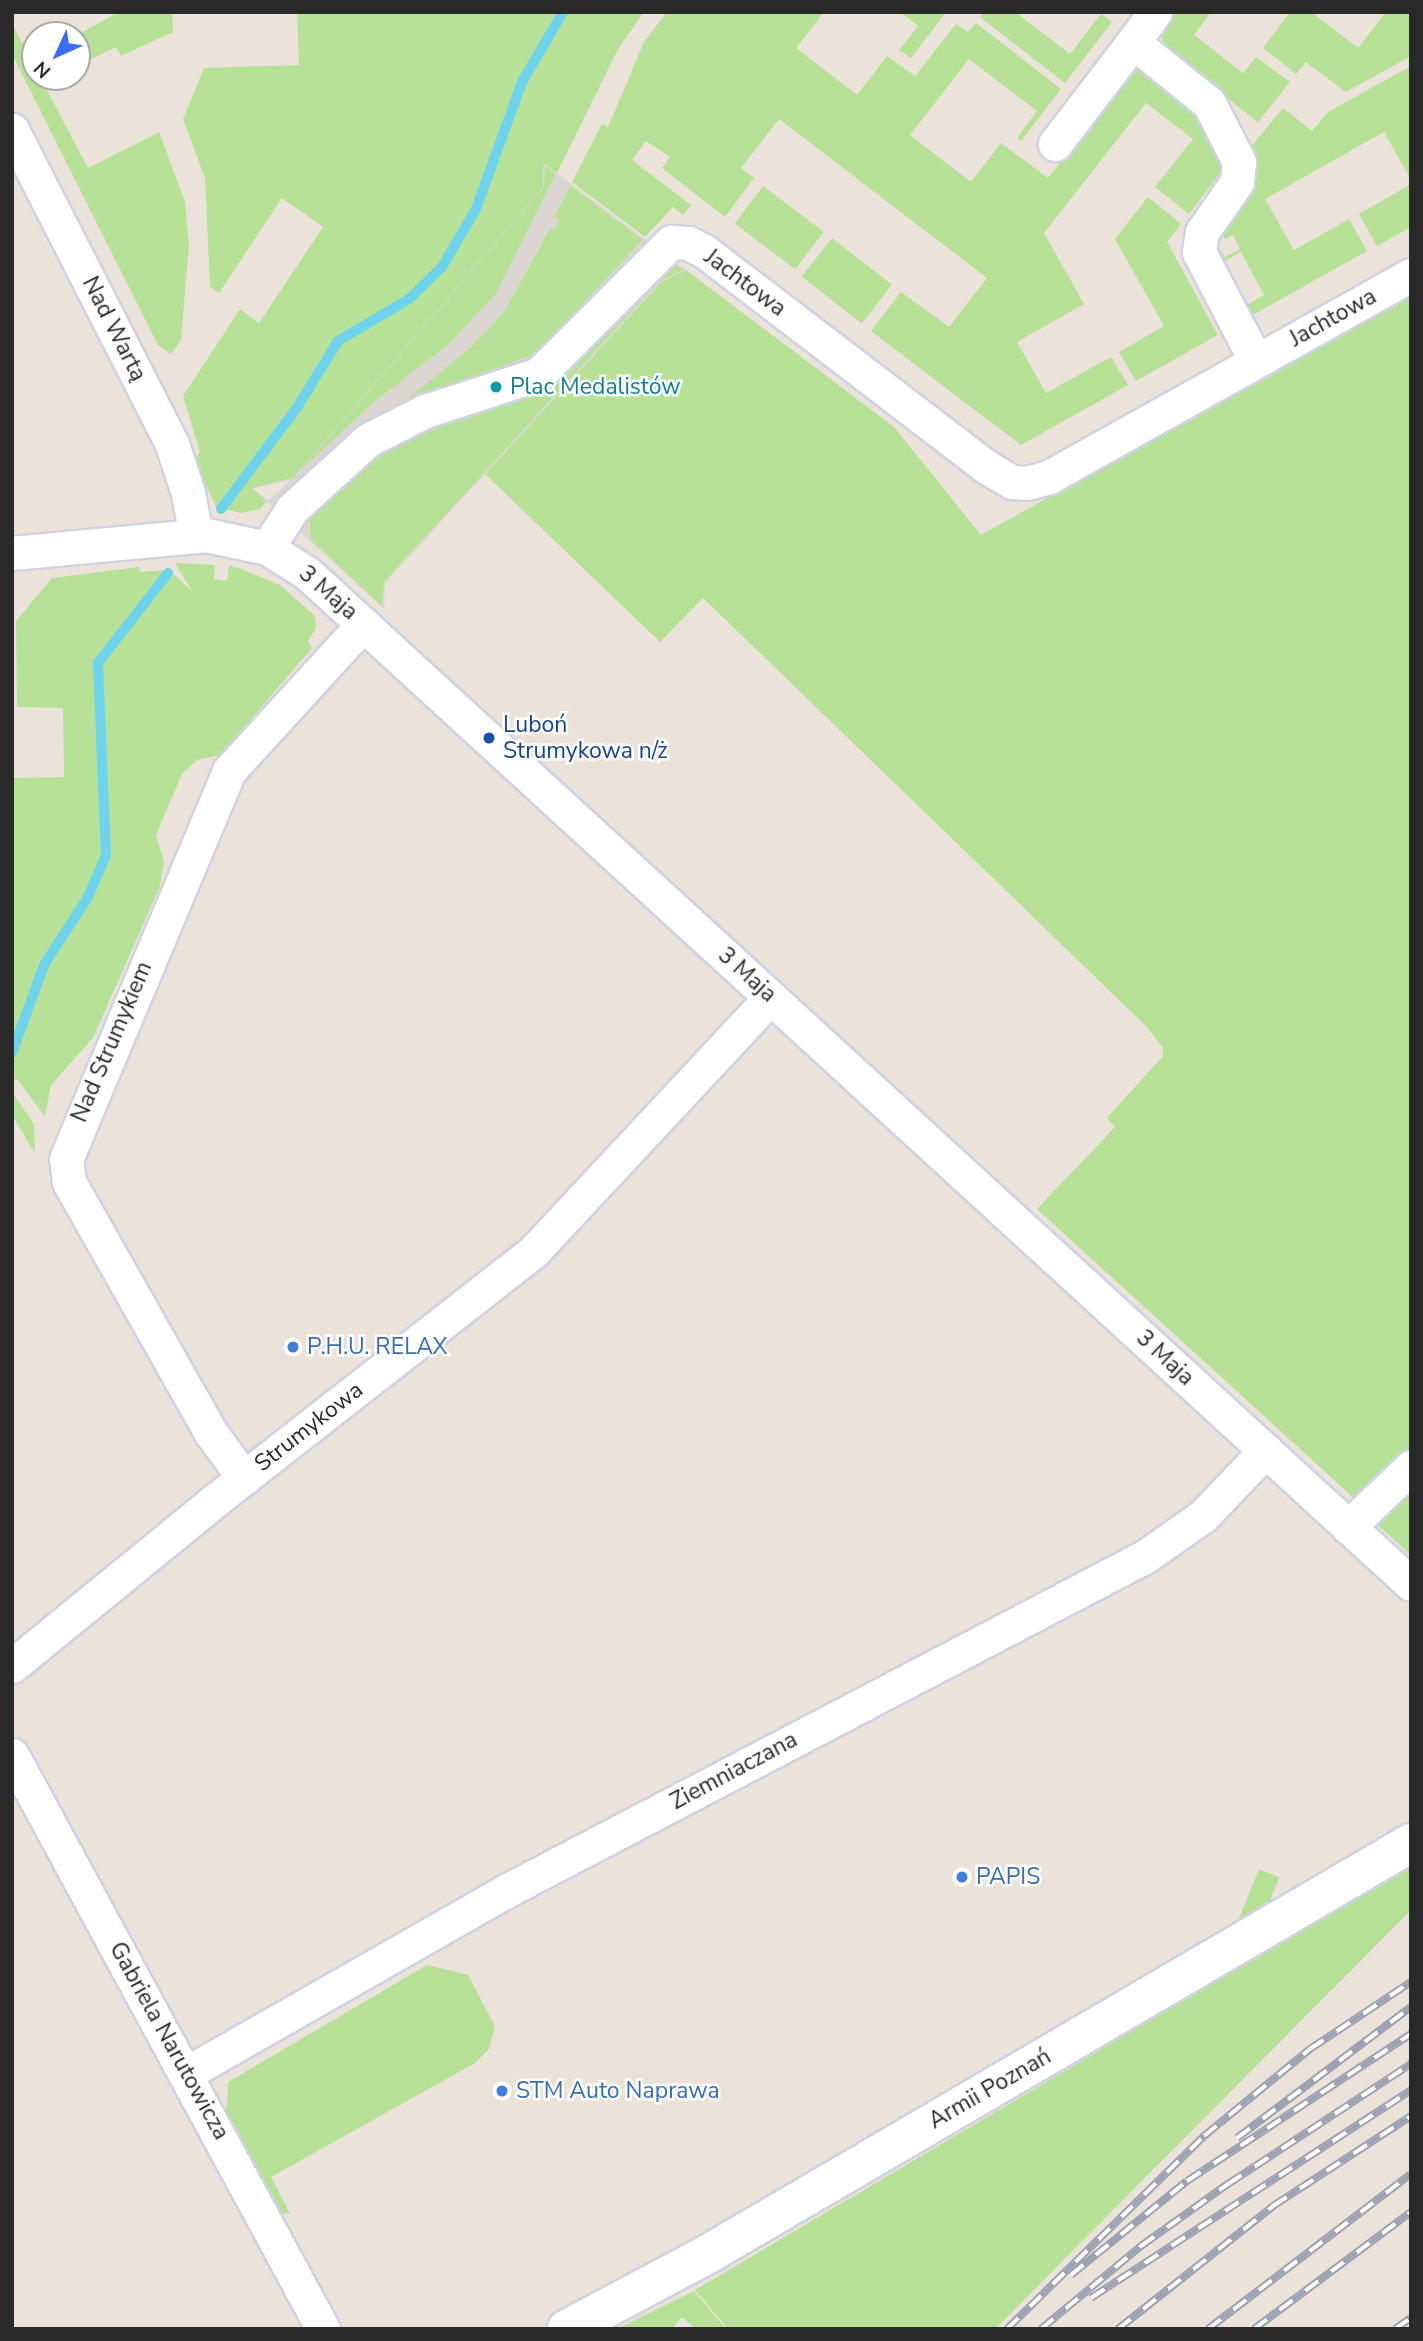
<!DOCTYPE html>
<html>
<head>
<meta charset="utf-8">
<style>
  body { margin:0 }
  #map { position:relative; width:1423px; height:2341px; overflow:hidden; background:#ebe3da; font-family:"Nunito Sans",sans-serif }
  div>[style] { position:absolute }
  .green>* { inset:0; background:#b6e197; transform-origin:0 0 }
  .plaza>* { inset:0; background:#dbd6d1 }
  .stream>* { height:10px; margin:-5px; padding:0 5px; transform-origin:5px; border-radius:5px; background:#6ed4ed }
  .roads { filter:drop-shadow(2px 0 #d0d4e2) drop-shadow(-2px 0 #d0d4e2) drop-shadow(0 2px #d0d4e2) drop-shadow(0 -2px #d0d4e2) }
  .street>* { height:33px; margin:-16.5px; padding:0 16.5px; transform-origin:16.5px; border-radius:16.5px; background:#fff }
  .secondary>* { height:38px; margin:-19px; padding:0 19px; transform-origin:19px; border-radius:19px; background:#fff }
  .rail>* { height:8px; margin-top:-4px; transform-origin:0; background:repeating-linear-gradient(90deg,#fff 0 16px,#9da2b3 0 32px); box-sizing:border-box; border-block:2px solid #9da2b3 }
  .dots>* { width:19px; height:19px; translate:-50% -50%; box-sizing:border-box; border:4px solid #fff; border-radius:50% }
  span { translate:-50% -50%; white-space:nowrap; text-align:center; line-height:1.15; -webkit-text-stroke:5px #fff; paint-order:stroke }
  .street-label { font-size:23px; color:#292929 }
  .culture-label { font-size:23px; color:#0d838f }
  .left { translate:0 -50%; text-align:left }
  .transit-label { font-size:23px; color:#164399 }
  .shop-label { font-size:23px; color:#366cbe }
  .frame { position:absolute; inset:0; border:14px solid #292929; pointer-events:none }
  .north { position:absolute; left:21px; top:21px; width:70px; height:70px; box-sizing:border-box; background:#fff; border:2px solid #a9a9a9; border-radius:50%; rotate:225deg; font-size:19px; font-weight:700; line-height:28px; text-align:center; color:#292929 }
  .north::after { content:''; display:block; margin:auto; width:24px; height:32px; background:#3b6cf7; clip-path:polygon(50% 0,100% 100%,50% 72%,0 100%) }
</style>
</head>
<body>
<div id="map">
  <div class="green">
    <div style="clip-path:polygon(119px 12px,172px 12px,173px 32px,121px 56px,116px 47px,77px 66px,77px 35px)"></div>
    <div style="clip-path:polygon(297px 12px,644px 12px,618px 49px,557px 173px,546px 165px,556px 174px,496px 294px,450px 343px,373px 403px,293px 478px,253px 488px,267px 501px,260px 509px,241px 513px,216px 507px,208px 489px,202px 491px,193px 463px,200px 452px,183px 396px,240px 309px,259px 323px,323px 227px,282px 198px,219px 293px,210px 287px,205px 178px,183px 119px,204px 68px,299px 65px)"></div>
    <div style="clip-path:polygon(667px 12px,824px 12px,796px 48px,857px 95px,887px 56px,915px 76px,956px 24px,968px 32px,976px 23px,1061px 89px,1021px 141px,1017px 138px,1037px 111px,969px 59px,910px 135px,971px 182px,1001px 143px,1048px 178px,1140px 65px,1196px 105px,1228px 163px,1189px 214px,1155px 187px,1193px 139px,1146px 103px,1044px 233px,1084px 304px,1017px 342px,1046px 393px,1111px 357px,1128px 385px,1021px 445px,871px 331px,901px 292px,949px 327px,987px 278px,779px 119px,741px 168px,754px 178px,725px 217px,662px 168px,670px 157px,646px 141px,632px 160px,691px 205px,683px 215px,673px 207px,645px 237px,572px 182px,602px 124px,608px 127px,644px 42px)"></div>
    <div style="clip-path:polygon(900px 12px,946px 12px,911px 58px,899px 50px,918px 26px)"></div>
    <div style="clip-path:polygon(984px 12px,1015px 12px,1070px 54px,1101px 14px,1112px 22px,1065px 83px,980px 17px)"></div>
    <div style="clip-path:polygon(1172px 12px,1211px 12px,1194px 35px,1243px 73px,1256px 57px,1290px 82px,1258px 122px,1166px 50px,1160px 32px)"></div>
    <div style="clip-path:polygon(1290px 12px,1311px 12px,1358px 48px,1386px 12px,1411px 12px,1411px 56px,1346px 92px,1306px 62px,1296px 74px,1263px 48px)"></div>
    <div style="clip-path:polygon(12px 24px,31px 59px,35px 57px,35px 77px,54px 77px,43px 83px,88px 168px,159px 132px,185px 202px,189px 245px,181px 340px,171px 354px,158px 345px,12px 54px)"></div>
    <div style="clip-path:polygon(1411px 66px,1411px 180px,1384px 132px,1265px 199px,1294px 250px,1349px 219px,1367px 251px,1249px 317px,1243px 307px,1264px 295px,1241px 252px,1220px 264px,1214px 253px,1219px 248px,1225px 257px,1240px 249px,1233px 235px,1225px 239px,1220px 229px,1253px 185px,1256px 169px,1250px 148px,1283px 108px,1312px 131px,1328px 112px)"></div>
    <div style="clip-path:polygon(1411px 184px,1411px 227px,1377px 246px,1359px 214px)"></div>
    <div style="clip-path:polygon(570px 185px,643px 240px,536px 354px,401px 403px,470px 348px,504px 312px,550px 228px,554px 229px,559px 220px,554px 217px)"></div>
    <div style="left:763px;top:186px;width:76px;height:47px;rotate:37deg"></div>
    <div style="clip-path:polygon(1148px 197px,1181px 224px,1167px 242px,1218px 335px,1136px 381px,1119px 352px,1164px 326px,1115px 239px)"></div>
    <div style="left:832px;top:238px;width:76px;height:49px;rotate:38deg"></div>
    <div style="clip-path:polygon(674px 263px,684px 270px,660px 281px,384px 582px,383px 607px,311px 540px,309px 516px,368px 461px,417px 432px,518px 400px,556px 381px,664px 266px)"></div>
    <div style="clip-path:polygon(686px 270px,894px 427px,981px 535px,1411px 294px,1411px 1449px,1356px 1500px,1037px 1209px,1115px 1127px,1107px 1118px,1163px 1056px,1163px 1048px,1146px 1026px,703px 598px,660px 642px,485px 474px,661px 282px)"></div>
    <div style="clip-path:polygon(175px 563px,215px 565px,214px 579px,227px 581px,229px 566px,236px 567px,280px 585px,315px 616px,316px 628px,308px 641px,312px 648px,220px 755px,197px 760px,182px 774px,156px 835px,164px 862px,160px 886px,93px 1038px,51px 1085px,45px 1117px,19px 1081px,12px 1078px,12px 778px,64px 777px,63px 708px,17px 707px,16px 621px,52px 578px,139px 567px,140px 572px,169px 570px,192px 591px)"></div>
    <div style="clip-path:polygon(12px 1092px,34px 1124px,35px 1153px,12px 1115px)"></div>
    <div style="clip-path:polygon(1411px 1489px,1411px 1555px,1377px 1524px,1378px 1518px)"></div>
    <div style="clip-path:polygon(1411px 1866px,1411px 1910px,995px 2329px,728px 2329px,695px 2290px)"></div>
    <div style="left:1259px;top:1869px;width:22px;height:98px;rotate:22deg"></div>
    <div style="clip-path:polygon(427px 1965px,468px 1975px,495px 2026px,489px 2049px,475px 2063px,271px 2177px,290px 2214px,283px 2213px,272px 2205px,221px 2111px,227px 2107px,228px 2082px)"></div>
    <div style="clip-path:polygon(694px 2291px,726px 2329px,696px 2329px,682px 2317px,672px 2329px,617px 2329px)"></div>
  </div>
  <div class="plaza">
    <div style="clip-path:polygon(evenodd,543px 163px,686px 270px,661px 282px,385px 583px,384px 609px,252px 488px,293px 478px,543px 187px,543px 163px,545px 166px,556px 174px,496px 294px,450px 343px,373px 403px,303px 468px,544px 187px,545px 166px,543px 163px,571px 185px,643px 240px,536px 354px,404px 402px,470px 348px,504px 312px,549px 228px,554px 230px,559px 220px,554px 217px,571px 185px,543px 163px,674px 263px,683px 270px,660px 281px,384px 582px,382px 606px,311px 540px,309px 516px,368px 461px,417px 432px,518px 400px,556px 381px,664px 266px,674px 263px,543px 163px,290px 480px,268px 501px,254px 489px,255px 488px,290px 480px)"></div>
  </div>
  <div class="stream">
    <div style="left:221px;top:509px;width:129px;rotate:-53.2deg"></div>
    <div style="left:298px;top:406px;width:76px;rotate:-58.4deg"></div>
    <div style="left:338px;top:341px;width:82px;rotate:-30.6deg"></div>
    <div style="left:409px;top:299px;width:46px;rotate:-44.1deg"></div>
    <div style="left:442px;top:267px;width:67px;rotate:-59.6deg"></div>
    <div style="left:476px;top:209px;width:135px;rotate:-70.1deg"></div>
    <div style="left:522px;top:82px;width:81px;rotate:-59.6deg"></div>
    <div style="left:12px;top:1053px;width:94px;rotate:-70deg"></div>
    <div style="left:44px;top:965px;width:81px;rotate:-57.1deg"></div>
    <div style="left:88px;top:897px;width:46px;rotate:-66.8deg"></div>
    <div style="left:106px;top:855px;width:192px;rotate:-92.4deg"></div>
    <div style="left:98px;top:663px;width:114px;rotate:-52.1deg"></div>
  </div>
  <div class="roads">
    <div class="street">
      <div style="left:1155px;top:12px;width:37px;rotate:126deg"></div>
      <div style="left:1133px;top:42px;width:97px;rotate:38.8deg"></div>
      <div style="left:1209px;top:103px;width:66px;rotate:63deg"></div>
      <div style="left:1239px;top:162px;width:20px;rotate:96deg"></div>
      <div style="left:1237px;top:182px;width:61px;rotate:125deg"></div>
      <div style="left:1202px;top:232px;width:20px;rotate:99deg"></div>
      <div style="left:1199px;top:252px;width:123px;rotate:62.4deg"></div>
      <div style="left:12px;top:130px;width:352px;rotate:63deg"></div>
      <div style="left:172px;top:444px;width:52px;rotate:71.9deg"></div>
      <div style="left:188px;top:493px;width:44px;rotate:79.5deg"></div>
      <div style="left:1055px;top:144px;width:128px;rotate:-52.6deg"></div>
      <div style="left:267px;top:548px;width:46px;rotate:-57.3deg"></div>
      <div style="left:292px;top:509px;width:103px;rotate:-42.2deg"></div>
      <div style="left:368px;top:440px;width:64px;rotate:-27deg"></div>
      <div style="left:425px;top:411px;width:120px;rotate:-18deg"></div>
      <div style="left:539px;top:374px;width:187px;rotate:-45deg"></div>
      <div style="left:671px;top:242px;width:17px;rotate:3deg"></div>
      <div style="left:688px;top:243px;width:18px;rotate:27deg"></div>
      <div style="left:704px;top:251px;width:354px;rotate:37.4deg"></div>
      <div style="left:985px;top:466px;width:31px;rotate:31deg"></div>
      <div style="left:1012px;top:482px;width:15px;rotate:4deg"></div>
      <div style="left:1027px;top:483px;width:23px;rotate:-15deg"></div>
      <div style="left:1049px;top:477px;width:415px;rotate:-29.2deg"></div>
      <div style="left:12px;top:553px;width:195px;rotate:-5.3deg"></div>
      <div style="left:206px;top:535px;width:62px;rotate:12deg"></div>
      <div style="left:267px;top:548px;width:47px;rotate:32deg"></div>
      <div style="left:307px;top:573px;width:1497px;rotate:42.48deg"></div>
      <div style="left:244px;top:1478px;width:56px;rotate:-126.3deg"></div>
      <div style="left:211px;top:1433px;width:288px;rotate:-119.5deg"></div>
      <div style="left:69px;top:1182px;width:23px;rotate:-97deg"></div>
      <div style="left:66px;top:1159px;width:421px;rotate:-67.2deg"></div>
      <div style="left:229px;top:771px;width:199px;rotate:-47.6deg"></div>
      <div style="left:1348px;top:1527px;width:87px;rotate:-43.6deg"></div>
      <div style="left:12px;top:1666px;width:261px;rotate:-39.2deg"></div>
      <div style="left:214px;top:1501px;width:406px;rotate:-38deg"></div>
      <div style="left:534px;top:1251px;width:347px;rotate:-47deg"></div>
      <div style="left:12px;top:1755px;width:653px;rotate:61.55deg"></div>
      <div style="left:187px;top:2073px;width:369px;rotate:-29.7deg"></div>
      <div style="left:508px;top:1890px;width:720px;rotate:-27.63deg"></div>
      <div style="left:1146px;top:1556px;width:70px;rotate:-35.1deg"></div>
      <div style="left:1203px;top:1516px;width:91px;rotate:-46.3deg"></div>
    </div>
    <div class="secondary">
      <div style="left:567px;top:2329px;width:160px;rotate:-28deg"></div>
      <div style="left:708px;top:2254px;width:814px;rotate:-30.31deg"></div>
    </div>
  </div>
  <div class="rail">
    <div style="left:1237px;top:2138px;width:218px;rotate:-37deg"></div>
    <div style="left:1071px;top:2275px;width:149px;rotate:-39deg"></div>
    <div style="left:1187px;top:2181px;width:268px;rotate:-33.3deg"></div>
    <div style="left:1091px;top:2298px;width:382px;rotate:-33deg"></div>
    <div style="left:1007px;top:2329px;width:276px;rotate:-44.4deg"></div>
    <div style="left:1204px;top:2136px;width:137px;rotate:-39.4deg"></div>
    <div style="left:1310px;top:2049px;width:121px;rotate:-33.6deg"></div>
    <div style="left:1041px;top:2329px;width:130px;rotate:-39.7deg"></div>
    <div style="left:1141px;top:2246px;width:107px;rotate:-35.5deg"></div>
    <div style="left:1228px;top:2184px;width:219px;rotate:-33.3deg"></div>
    <div style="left:1118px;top:2329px;width:198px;rotate:-38.4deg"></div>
    <div style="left:1273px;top:2206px;width:165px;rotate:-33.1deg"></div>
    <div style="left:1208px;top:2329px;width:255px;rotate:-37.4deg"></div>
    <div style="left:1254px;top:2329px;width:196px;rotate:-36.7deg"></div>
    <div style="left:1395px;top:2329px;width:19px;rotate:-35deg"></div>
  </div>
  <div class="dots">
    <div style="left:496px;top:387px;background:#0f9aa8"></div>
    <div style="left:489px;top:738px;background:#1a4fb4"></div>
    <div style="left:293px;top:1347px;background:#3f7fe0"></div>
    <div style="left:962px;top:1877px;background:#3f7fe0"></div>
    <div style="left:502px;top:2091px;background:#3f7fe0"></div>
  </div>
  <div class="street-label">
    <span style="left:745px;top:283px;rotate:37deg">Jachtowa</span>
    <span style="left:1333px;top:318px;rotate:-29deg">Jachtowa</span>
    <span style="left:114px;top:329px;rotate:63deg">Nad Wartą</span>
    <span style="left:328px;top:593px;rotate:41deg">3 Maja</span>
    <span style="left:747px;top:975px;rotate:42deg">3 Maja</span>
    <span style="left:112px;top:1042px;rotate:-67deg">Nad Strumykiem</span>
    <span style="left:1165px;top:1358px;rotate:43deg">3 Maja</span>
    <span style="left:309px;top:1427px;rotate:-38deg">Strumykowa</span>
    <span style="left:734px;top:1771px;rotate:-28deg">Ziemniaczana</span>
    <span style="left:169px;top:2041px;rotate:61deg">Gabriela Narutowicza</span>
    <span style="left:990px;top:2089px;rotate:-30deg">Armii Poznań</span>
  </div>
  <div class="culture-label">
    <span class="left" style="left:510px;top:387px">Plac Medalistów</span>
  </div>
  <div class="transit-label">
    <span class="left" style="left:503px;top:738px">Luboń<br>Strumykowa n/ż</span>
  </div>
  <div class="shop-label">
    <span class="left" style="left:307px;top:1347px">P.H.U. RELAX</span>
    <span class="left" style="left:976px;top:1877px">PAPIS</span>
    <span class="left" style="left:516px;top:2091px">STM Auto Naprawa</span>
  </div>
  <div class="frame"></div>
  <div class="north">N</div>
</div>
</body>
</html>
